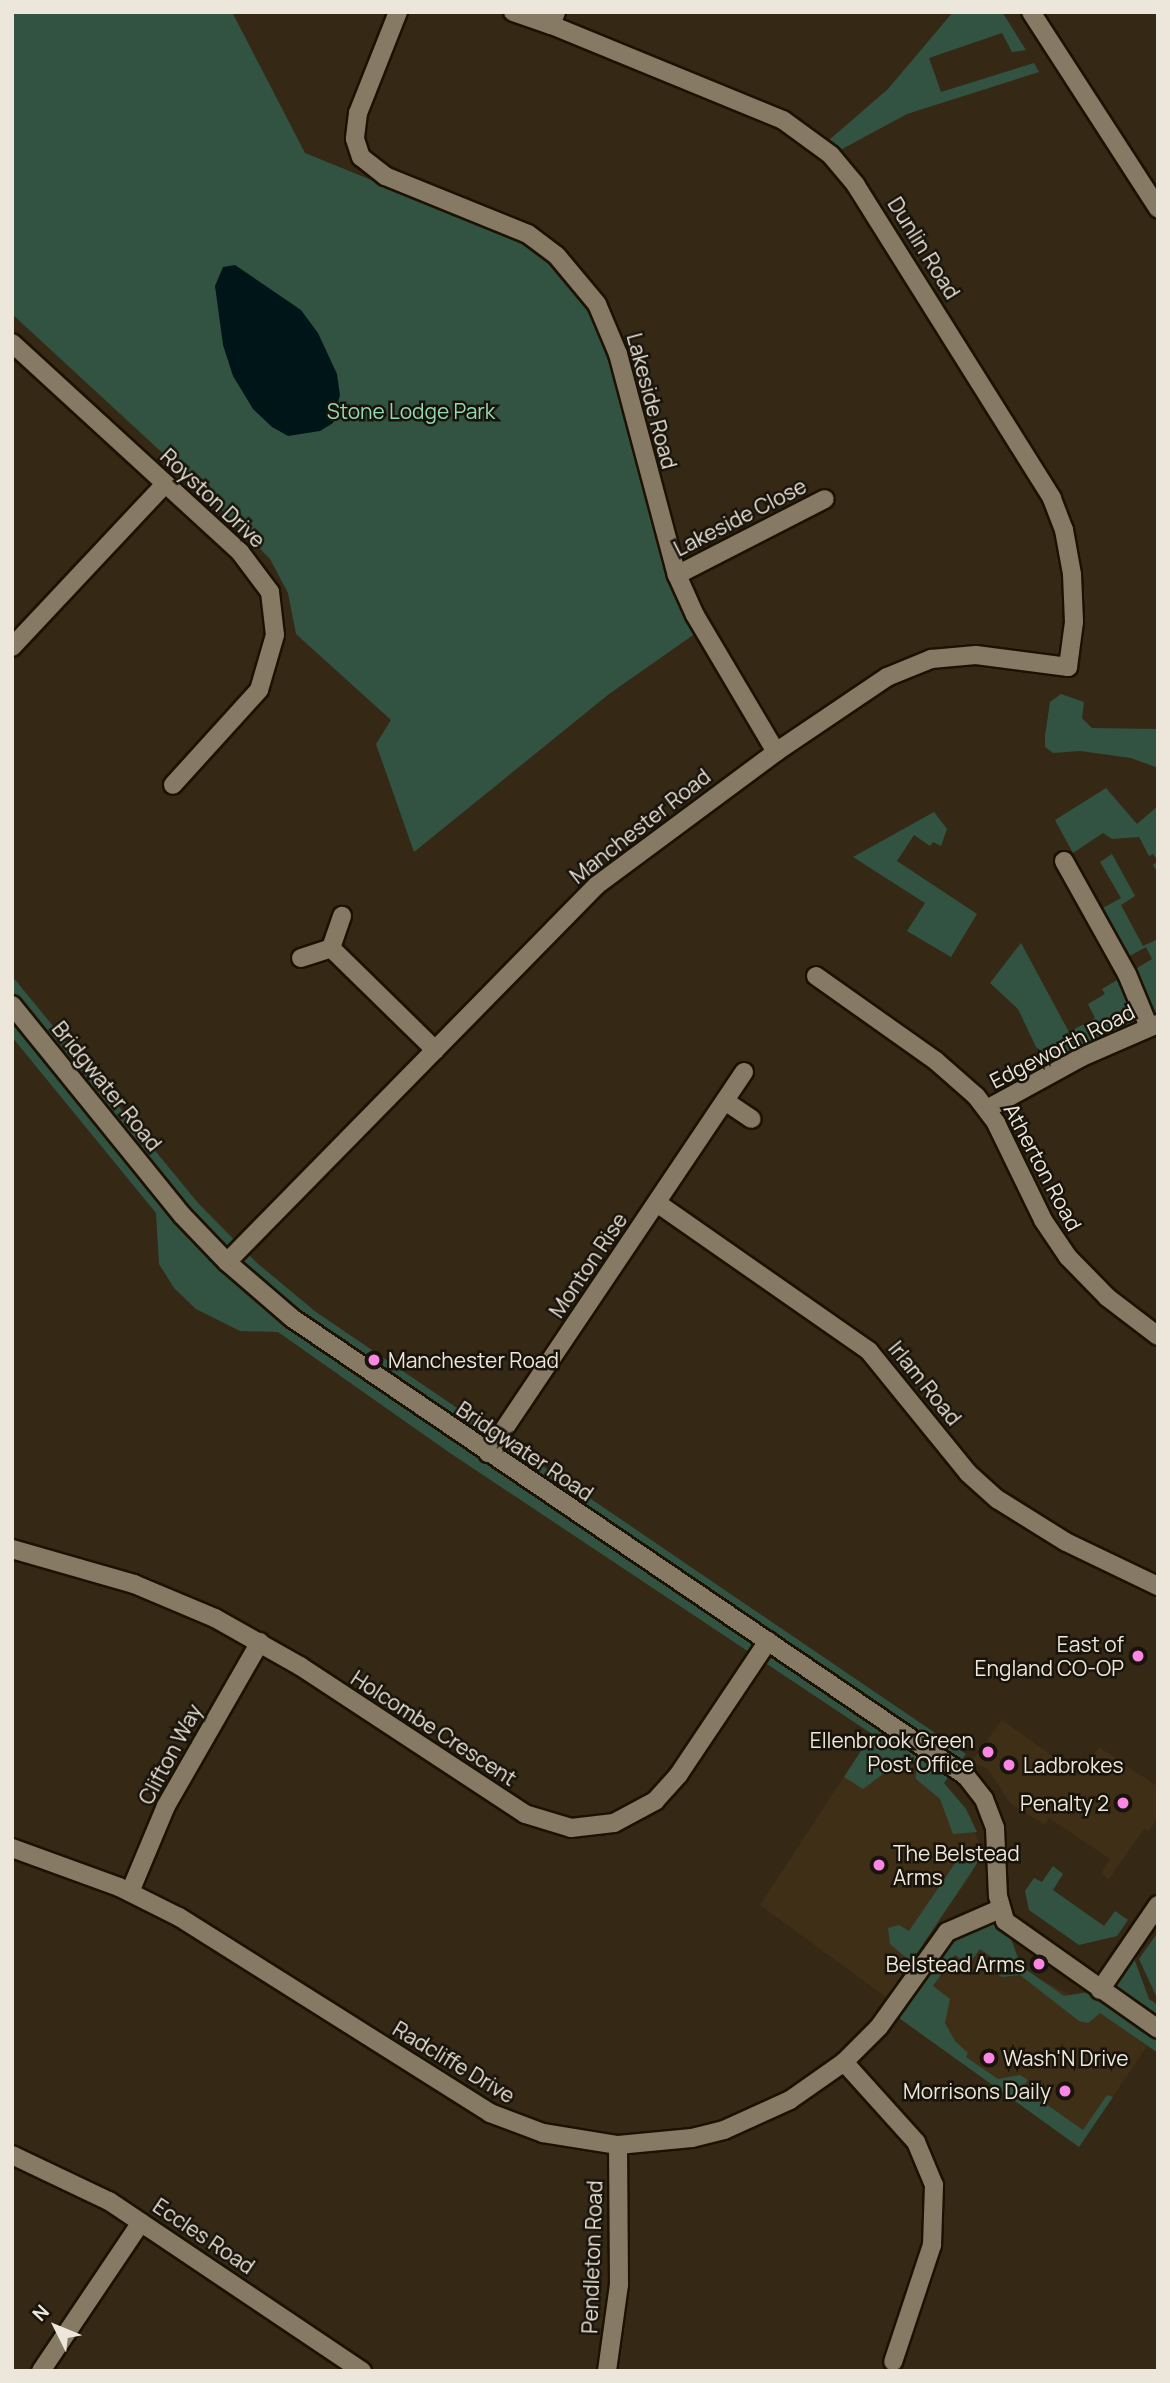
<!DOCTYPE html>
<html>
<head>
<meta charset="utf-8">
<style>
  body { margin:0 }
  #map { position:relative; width:1170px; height:2383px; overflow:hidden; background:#352916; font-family:Manrope,sans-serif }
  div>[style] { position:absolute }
  .built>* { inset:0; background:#3f2f16 }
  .green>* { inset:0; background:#325341 }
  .water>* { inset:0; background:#001518 }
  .roads { filter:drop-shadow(2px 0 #1c1202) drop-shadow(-2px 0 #1c1202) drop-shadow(0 2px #1c1202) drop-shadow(0 -2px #1c1202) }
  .minor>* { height:18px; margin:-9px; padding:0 9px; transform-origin:9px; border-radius:9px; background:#877a64 }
  .tertiary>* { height:18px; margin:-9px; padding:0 9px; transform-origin:9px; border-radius:9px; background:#877a64 }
  .dots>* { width:19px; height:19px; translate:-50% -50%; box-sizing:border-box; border:4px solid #18130b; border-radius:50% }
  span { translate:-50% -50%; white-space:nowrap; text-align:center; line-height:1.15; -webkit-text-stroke:5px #18130b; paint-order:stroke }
  .street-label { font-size:21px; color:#ede6da }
  .park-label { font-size:21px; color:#93d9b1 }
  .poi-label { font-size:21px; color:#ede6da }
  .left { translate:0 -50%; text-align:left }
  .right { translate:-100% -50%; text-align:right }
  .frame { position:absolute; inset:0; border:14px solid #ede6da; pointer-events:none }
  .north { position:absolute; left:21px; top:2292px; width:70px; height:70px; -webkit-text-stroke:5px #18130b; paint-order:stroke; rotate:313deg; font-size:19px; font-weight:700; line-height:28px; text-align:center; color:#ede6da }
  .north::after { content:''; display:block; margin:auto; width:24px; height:32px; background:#ede6da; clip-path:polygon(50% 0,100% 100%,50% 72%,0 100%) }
</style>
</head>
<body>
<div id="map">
  <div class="built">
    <div style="clip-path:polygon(1002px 1720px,1079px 1775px,1099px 1747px,1158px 1787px,1158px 1818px,1149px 1831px,1144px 1829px,1109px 1879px,1101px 1874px,1110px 1859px,1049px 1818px,1045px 1825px,1010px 1803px,988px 1769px,971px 1762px)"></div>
    <div style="clip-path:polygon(872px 1734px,944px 1783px,966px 1809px,979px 1843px,972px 1873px,887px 1998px,760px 1905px)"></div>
    <div style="clip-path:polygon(971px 1943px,1092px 2006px,1147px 2046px,1079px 2147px,907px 2024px,949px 1962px)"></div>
  </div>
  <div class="green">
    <div style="clip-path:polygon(12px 12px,232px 12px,305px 153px,538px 248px,588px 303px,617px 386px,673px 587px,696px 633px,609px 694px,414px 852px,376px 744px,391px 720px,296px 634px,288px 593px,270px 559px,195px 483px,12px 314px)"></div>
    <div style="clip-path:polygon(953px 12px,1002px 12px,1026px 50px,1012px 52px,1002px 33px,929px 58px,941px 92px,1034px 63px,1039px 72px,907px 114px,831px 155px,821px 147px,888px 89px)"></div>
    <div style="clip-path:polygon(1061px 694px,1084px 702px,1082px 718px,1092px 728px,1158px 729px,1158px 768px,1131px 758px,1080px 751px,1053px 753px,1045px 747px,1045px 736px,1050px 702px)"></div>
    <div style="clip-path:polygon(1106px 788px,1137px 824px,1158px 806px,1158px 873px,1153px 865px,1158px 861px,1153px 854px,1149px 856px,1139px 837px,1112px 839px,1103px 833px,1073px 853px,1055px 820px)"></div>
    <div style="clip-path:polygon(934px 812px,947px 829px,941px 846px,933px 842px,930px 846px,914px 835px,897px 861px,977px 914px,951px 957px,907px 931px,925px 903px,853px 857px)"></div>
    <div style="clip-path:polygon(1112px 854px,1135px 896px,1121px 905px,1143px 946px,1158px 939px,1158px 1025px,1049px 1074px,1018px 1009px,990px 983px,1021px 943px,1069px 1032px,1095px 1018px,1088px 1004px,1105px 994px,1102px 989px,1152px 959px,1146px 947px,1128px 957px,1101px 909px,1121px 898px,1100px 862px)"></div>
    <div style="clip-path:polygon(12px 976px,198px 1203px,257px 1263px,316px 1312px,966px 1754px,944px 1783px,966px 1809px,977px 1832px,953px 1834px,940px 1799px,916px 1779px,916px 1764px,906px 1757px,863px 1789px,844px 1777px,872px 1734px,450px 1453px,278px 1332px,240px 1331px,196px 1309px,174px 1288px,159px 1264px,156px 1213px,12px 1037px)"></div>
    <div style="clip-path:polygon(962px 1853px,978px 1860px,976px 1865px,911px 1962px,890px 1944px,888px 1928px,899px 1925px,909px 1931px)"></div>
    <div style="clip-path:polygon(1053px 1866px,1063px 1874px,1053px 1890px,1104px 1926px,1115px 1911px,1128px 1920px,1117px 1936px,1079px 1945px,1029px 1910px,1025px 1891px,1034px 1878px,1042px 1882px)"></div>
    <div style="clip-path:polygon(1000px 1909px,1021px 1966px,1064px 1996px,1100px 1990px,1112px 1973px,1137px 1956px,1135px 1961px,1149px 1999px,1158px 2005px,1158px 2053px,1100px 2013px,1088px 2023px,1079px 2021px,1020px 1975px,1002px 1977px,997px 1974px,1003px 1965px,980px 1949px,968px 1965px,955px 1955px,933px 1986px,950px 1999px,945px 2023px,955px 2041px,968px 2053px,966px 2057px,998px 2079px,1020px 2075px,1028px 2080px,1023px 2088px,1083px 2130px,1107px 2095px,1113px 2097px,1079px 2147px,892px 2013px,934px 1949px)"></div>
    <div style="clip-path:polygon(1158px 1932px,1158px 2000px,1139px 1959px)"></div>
  </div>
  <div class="water">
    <div style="clip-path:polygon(235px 265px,301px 310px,318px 333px,337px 374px,340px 395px,333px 423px,320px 431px,288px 436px,272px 427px,253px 409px,233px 376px,223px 345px,215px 286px,223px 267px)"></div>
  </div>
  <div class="roads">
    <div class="minor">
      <div style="left:398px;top:12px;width:109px;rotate:111.6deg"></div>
      <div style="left:358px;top:113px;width:26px;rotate:97deg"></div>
      <div style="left:355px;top:139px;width:19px;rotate:72deg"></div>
      <div style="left:361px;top:157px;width:31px;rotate:38deg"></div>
      <div style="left:385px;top:176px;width:154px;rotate:22.1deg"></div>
      <div style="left:528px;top:234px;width:36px;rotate:37deg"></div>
      <div style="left:557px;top:256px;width:62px;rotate:50.2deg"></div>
      <div style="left:597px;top:304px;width:54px;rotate:67.2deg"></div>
      <div style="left:618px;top:354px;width:229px;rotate:75.1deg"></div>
      <div style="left:677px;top:575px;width:44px;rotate:65.8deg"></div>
      <div style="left:695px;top:615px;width:159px;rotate:59.4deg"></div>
      <div style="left:513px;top:12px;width:40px;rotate:18.9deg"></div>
      <div style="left:1031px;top:12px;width:234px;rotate:57.1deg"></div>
      <div style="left:12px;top:343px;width:309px;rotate:42.5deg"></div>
      <div style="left:240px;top:552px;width:50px;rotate:53.1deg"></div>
      <div style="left:270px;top:592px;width:43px;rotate:83.4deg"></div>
      <div style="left:275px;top:635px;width:57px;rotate:106.2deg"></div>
      <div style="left:259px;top:690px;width:128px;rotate:132.2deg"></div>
      <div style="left:677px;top:575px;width:166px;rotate:-27.2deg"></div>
      <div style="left:12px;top:647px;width:224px;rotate:-46.8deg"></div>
      <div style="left:1064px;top:861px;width:129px;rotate:60.9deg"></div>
      <div style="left:1127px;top:974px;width:57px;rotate:67.5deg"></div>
      <div style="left:331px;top:948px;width:146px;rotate:44.4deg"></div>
      <div style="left:301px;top:958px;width:32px;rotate:-18deg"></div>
      <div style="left:331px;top:948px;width:34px;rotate:-71deg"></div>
      <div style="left:816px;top:976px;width:147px;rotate:35.3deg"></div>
      <div style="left:936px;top:1061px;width:53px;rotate:41.2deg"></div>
      <div style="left:976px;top:1096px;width:34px;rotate:53deg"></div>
      <div style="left:996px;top:1123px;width:108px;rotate:64.1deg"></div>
      <div style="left:1043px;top:1220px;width:45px;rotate:56deg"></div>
      <div style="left:1068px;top:1257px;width:56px;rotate:45.7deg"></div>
      <div style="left:1107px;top:1297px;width:64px;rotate:37.4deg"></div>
      <div style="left:725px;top:1101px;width:32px;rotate:34deg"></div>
      <div style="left:987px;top:1109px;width:108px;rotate:-28.7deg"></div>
      <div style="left:1082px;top:1057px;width:83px;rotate:-23.5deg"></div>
      <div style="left:657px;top:1203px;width:259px;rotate:34.9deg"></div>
      <div style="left:869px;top:1351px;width:157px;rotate:50.9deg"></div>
      <div style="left:968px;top:1473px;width:39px;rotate:42deg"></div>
      <div style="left:997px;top:1499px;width:81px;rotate:31.9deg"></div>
      <div style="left:1066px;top:1542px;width:102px;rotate:25.6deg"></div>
      <div style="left:227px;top:1262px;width:528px;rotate:-45.54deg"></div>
      <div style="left:597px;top:885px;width:223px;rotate:-36.6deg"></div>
      <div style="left:776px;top:752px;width:134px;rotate:-34deg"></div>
      <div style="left:887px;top:677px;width:48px;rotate:-22.2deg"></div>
      <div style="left:931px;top:659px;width:45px;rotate:-5.1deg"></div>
      <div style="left:976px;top:655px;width:93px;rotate:7.4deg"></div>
      <div style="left:1068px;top:667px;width:45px;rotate:-82.4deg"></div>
      <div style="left:1074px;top:622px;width:48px;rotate:-92.4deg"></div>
      <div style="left:1072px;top:574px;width:45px;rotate:-100.3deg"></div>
      <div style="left:1064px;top:530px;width:34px;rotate:-111deg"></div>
      <div style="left:1052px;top:498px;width:369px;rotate:-122.1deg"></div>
      <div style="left:856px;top:185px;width:39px;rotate:-130deg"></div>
      <div style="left:831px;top:155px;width:59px;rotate:-143.9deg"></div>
      <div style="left:783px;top:120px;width:251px;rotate:-157.7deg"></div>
      <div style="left:551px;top:25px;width:14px;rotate:-69deg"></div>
      <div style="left:488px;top:1453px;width:459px;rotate:-56.1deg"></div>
      <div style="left:12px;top:1549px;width:127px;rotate:16deg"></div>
      <div style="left:134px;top:1584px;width:88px;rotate:22.8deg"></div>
      <div style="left:215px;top:1618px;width:98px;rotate:29.5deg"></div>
      <div style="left:300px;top:1666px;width:269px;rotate:33.3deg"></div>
      <div style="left:525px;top:1814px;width:48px;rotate:16.9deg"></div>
      <div style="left:571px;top:1828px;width:43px;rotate:-6.6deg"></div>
      <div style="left:614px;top:1823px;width:47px;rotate:-28.2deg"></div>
      <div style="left:655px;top:1801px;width:36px;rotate:-48deg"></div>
      <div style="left:679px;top:1774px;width:160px;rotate:-56.2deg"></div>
      <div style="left:12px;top:1848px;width:114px;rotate:20deg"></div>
      <div style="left:119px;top:1887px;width:67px;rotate:26.6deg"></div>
      <div style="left:179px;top:1917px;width:368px;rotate:32.2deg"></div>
      <div style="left:490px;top:2113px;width:57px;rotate:20.7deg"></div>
      <div style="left:543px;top:2133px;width:76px;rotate:9.1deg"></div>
      <div style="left:618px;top:2145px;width:74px;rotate:-5.4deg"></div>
      <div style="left:692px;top:2138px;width:33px;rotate:-14deg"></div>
      <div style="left:724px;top:2130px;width:72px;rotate:-24.4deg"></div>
      <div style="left:790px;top:2100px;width:66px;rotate:-35.1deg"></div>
      <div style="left:844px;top:2062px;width:49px;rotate:-45deg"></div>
      <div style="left:879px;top:2027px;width:117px;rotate:-54.4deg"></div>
      <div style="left:947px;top:1932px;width:58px;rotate:-23.5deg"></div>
      <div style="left:130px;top:1892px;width:93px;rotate:-67.3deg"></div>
      <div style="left:166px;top:1806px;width:189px;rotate:-60.2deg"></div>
      <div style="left:1100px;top:1990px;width:103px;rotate:-55.7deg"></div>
      <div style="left:844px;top:2062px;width:108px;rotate:48deg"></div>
      <div style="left:916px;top:2142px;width:47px;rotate:67.3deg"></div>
      <div style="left:934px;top:2185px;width:60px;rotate:91.9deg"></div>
      <div style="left:932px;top:2245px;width:123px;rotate:108.4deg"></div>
      <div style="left:12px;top:2155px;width:107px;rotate:25.4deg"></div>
      <div style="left:109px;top:2201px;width:305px;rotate:33.9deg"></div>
      <div style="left:41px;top:2371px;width:179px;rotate:-56.1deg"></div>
      <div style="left:607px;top:2371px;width:87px;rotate:-82.1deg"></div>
      <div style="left:619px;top:2285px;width:140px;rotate:-90.4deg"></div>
    </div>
    <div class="tertiary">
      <div style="left:12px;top:1005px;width:270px;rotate:51deg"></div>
      <div style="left:182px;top:1215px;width:65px;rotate:46.2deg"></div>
      <div style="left:227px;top:1262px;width:86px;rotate:40.7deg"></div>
      <div style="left:292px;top:1318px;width:815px;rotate:34.2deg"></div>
      <div style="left:966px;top:1776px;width:29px;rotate:52deg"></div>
      <div style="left:984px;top:1799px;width:31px;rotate:69deg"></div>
      <div style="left:995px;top:1828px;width:68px;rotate:87.5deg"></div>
      <div style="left:998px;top:1896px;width:26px;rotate:74deg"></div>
      <div style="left:1005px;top:1921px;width:187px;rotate:35.2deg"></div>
    </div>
  </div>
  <div class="dots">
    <div style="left:374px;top:1360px;background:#fc86e4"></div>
    <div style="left:1138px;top:1656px;background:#fc86e4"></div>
    <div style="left:988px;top:1752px;background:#fc86e4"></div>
    <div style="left:1009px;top:1765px;background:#fc86e4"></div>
    <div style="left:1123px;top:1803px;background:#fc86e4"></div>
    <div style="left:879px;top:1865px;background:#fc86e4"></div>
    <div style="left:1039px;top:1964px;background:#fc86e4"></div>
    <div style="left:989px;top:2058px;background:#fc86e4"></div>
    <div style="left:1065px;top:2091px;background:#fc86e4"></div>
  </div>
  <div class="street-label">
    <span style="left:924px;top:248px;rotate:58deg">Dunlin Road</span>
    <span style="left:652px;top:401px;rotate:75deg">Lakeside Road</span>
    <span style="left:213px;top:498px;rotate:43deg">Royston Drive</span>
    <span style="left:740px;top:517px;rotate:-27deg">Lakeside Close</span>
    <span style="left:640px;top:826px;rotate:-38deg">Manchester Road</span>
    <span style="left:1062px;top:1046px;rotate:-27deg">Edgeworth Road</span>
    <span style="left:107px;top:1086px;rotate:51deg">Bridgwater Road</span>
    <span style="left:1043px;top:1167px;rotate:62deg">Atherton Road</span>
    <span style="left:588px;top:1265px;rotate:-56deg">Monton Rise</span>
    <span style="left:925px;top:1383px;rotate:51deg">Irlam Road</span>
    <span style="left:525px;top:1451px;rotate:34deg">Bridgwater Road</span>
    <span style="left:434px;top:1728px;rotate:33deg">Holcombe Crescent</span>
    <span style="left:170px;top:1754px;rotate:-62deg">Clifton Way</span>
    <span style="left:454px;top:2062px;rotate:31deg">Radcliffe Drive</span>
    <span style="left:204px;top:2236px;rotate:34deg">Eccles Road</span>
    <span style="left:592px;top:2257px;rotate:-88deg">Pendleton Road</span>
  </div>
  <div class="park-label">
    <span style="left:411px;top:411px">Stone Lodge Park</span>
  </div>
  <div class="poi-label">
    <span class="left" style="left:388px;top:1360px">Manchester Road</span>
    <span class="right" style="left:1124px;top:1656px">East of<br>England CO-OP</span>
    <span class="right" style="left:974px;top:1752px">Ellenbrook Green<br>Post Office</span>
    <span class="left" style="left:1023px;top:1765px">Ladbrokes</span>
    <span class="right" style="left:1109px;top:1803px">Penalty 2</span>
    <span class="left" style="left:893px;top:1865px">The Belstead<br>Arms</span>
    <span class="right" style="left:1025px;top:1964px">Belstead Arms</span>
    <span class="left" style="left:1003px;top:2058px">Wash'N Drive</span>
    <span class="right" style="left:1051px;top:2091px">Morrisons Daily</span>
  </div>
  <div class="frame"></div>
  <div class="north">N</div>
</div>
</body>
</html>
